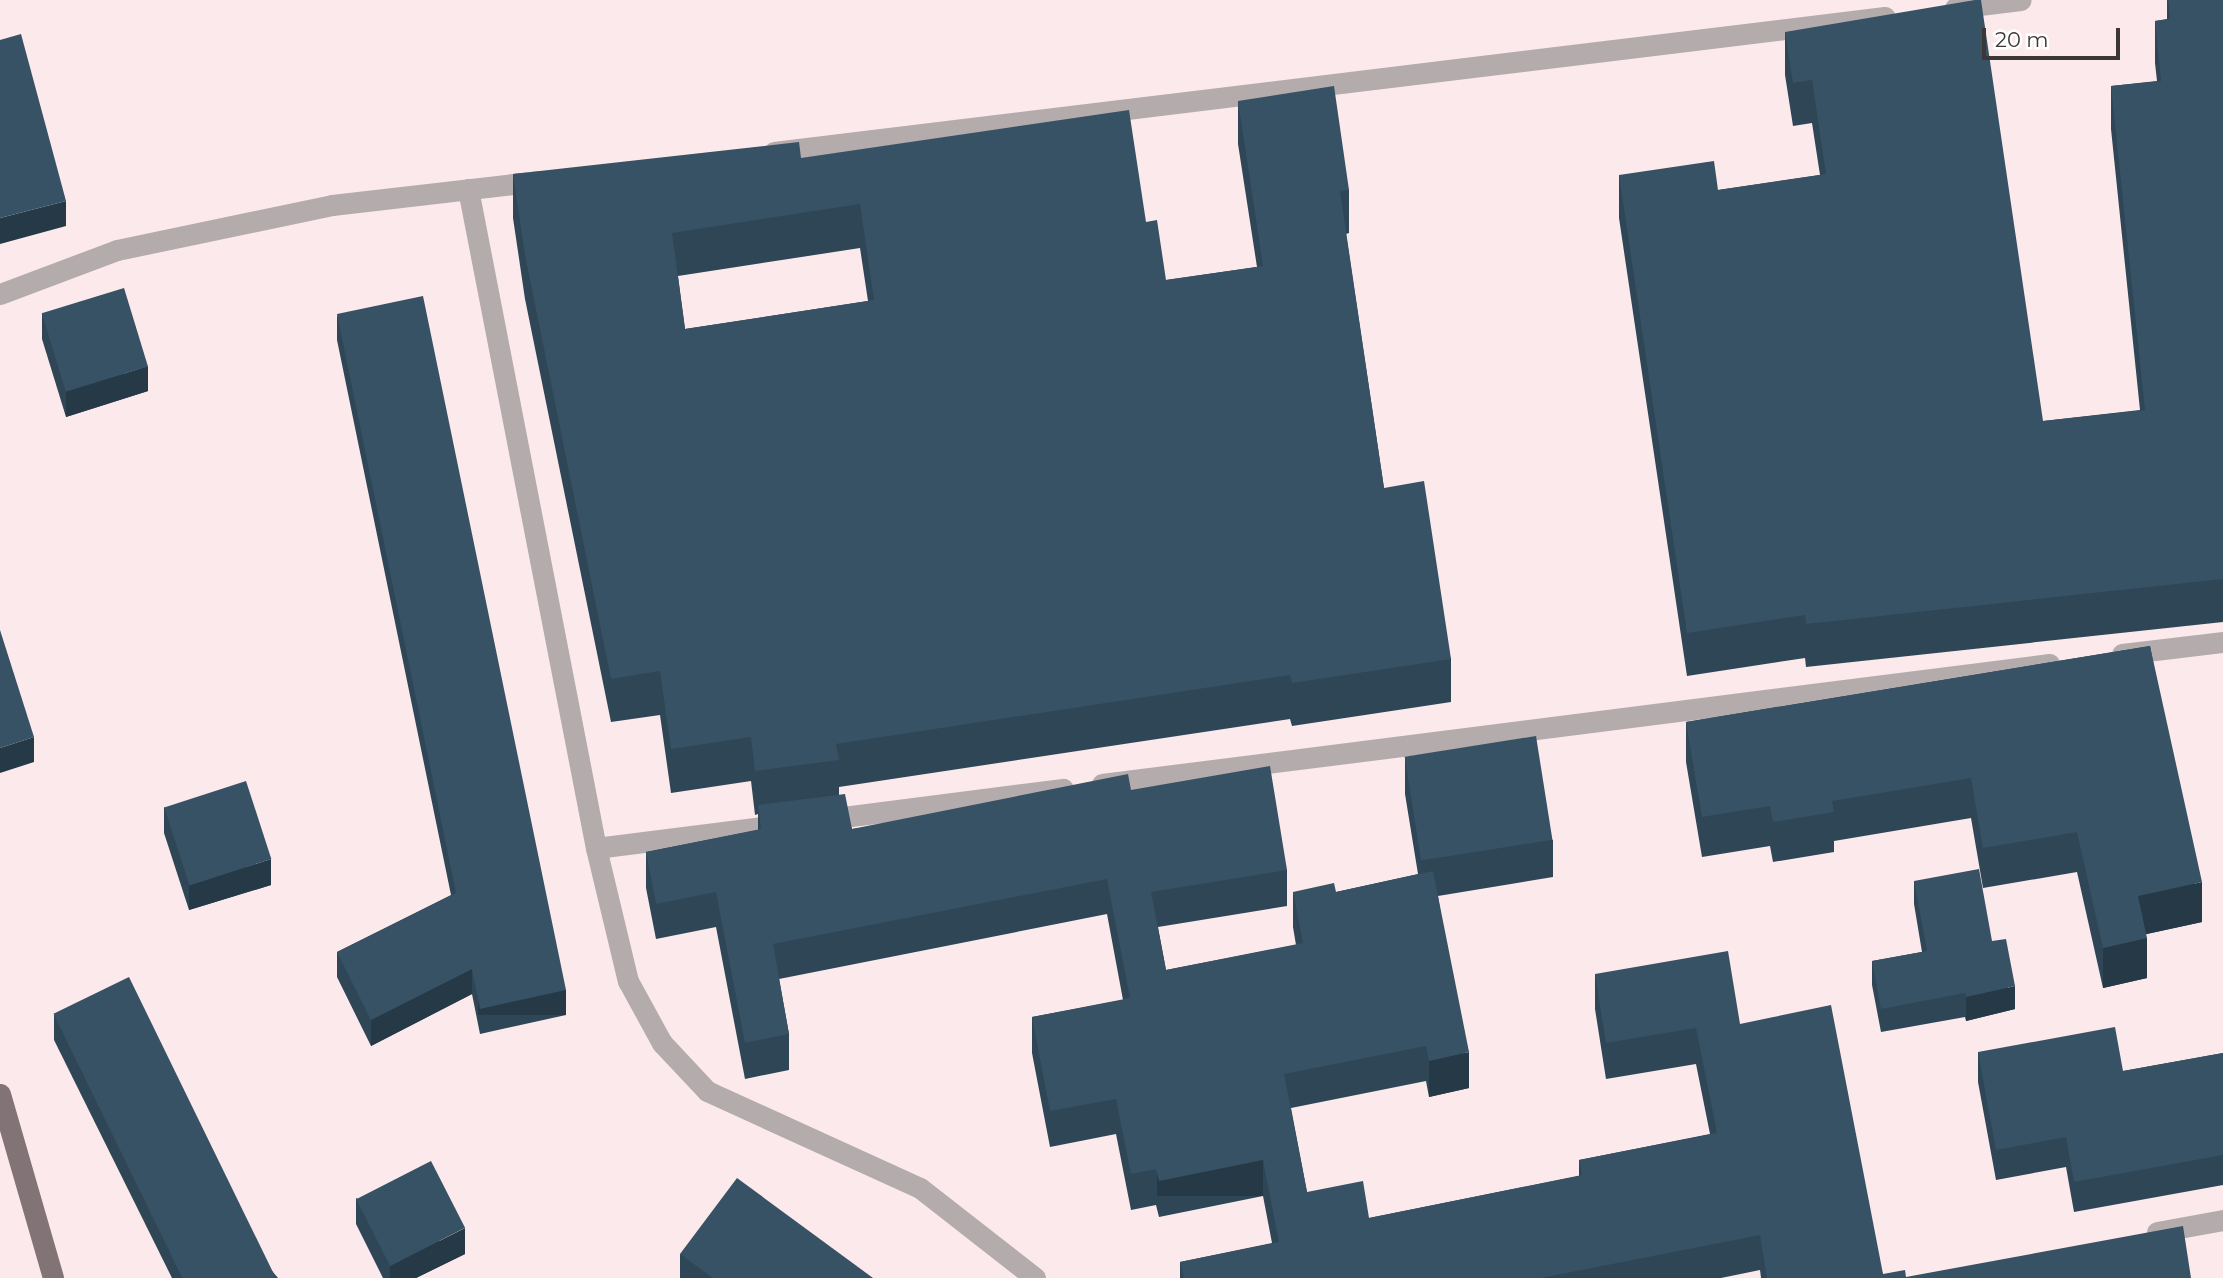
<!DOCTYPE html>
<html>
<head>
<meta charset="utf-8">
<style>
  body { margin:0 }
  #map { position:relative; width:2223px; height:1278px; overflow:hidden; background:#fbe9eb; font-family:Montserrat,sans-serif }
  div>[style] { position:absolute }
  .minor>* { height:21px; margin:-10.5px; padding:0 10.5px; transform-origin:10.5px; border-radius:10.5px; background:#b3abac }
  .major>* { height:21px; margin:-10.5px; padding:0 10.5px; transform-origin:10.5px; border-radius:10.5px; background:#827476 }
  .wall>* { inset:0; background:#2f4657 }
  .shaded-wall>* { inset:0; background:#263947; transform-origin:0 0 }
  .building>* { inset:0; background:#375165; transform-origin:0 0 }
  span { translate:-50% -50%; white-space:nowrap; text-align:center; line-height:1.15; -webkit-text-stroke:7px #fff; paint-order:stroke }
  .scale { position:absolute; left:1982px; top:28px; width:138px; height:32px; box-sizing:border-box; border:4px solid #3d3637; border-top:0; padding-left:9px; font-size:21px; line-height:24px; white-space:nowrap; color:#3d3637; -webkit-text-stroke:5px #fff; paint-order:stroke }
</style>
</head>
<body>
<div id="map">
  <div class="minor">
    <div style="left:1955px;top:8px;width:66px;rotate:-6.9deg"></div>
    <div style="left:774px;top:152px;width:1119px;rotate:-6.93deg"></div>
    <div style="left:468px;top:189px;width:671px;rotate:79.01deg"></div>
    <div style="left:596px;top:848px;width:137px;rotate:76.5deg"></div>
    <div style="left:628px;top:981px;width:71px;rotate:61.3deg"></div>
    <div style="left:662px;top:1043px;width:66px;rotate:46.8deg"></div>
    <div style="left:707px;top:1091px;width:234px;rotate:24.5deg"></div>
    <div style="left:920px;top:1188px;width:146px;rotate:38deg"></div>
    <div style="left:0;top:294px;width:125px;rotate:-20.6deg"></div>
    <div style="left:117px;top:250px;width:220px;rotate:-11.8deg"></div>
    <div style="left:332px;top:205px;width:209px;rotate:-6.6deg"></div>
    <div style="left:2122px;top:654px;width:102px;rotate:-6.8deg"></div>
    <div style="left:1102px;top:784px;width:955px;rotate:-7.22deg"></div>
    <div style="left:820px;top:820px;width:245px;rotate:-7.3deg"></div>
    <div style="left:596px;top:848px;width:191px;rotate:-7.2deg"></div>
    <div style="left:2157px;top:1232px;width:67px;rotate:-10.3deg"></div>
  </div>
  <div class="major">
    <div style="left:0;top:1094px;width:191px;rotate:73.9deg"></div>
  </div>
  <div class="wall">
    <div style="clip-path:polygon(2167px 0,2223px 0,2223px 622px,1806px 667px,1805px 658px,1687px 676px,1619px 218px,1619px 175px,1718px 190px,1820px 175px,1812px 123px,1793px 126px,1785px 75px,1785px 32px,2043px 421px,2140px 410px,2111px 129px,2111px 86px,2157px 81px,2155px 63px,2155px 21px,2167px 19px)"></div>
    <div style="clip-path:polygon(evenodd,1238px 101px,1349px 190px,1349px 233px,1346px 234px,1384px 488px,1451px 659px,1451px 702px,1292px 726px,1290px 719px,839px 787px,839px 795px,852px 829px,1131px 790px,1287px 870px,1287px 906px,1158px 927px,1166px 970px,1296px 945px,1293px 927px,1293px 892px,1336px 892px,1418px 874px,1405px 794px,1405px 758px,1553px 840px,1553px 877px,1438px 896px,1469px 1088px,1429px 1097px,1426px 1081px,1291px 1108px,1307px 1192px,1369px 1218px,1579px 1176px,1579px 1160px,1710px 1134px,1696px 1064px,1606px 1079px,1595px 1009px,1595px 974px,1740px 1024px,1883px 1274px,1906px 1277px,2191px 1278px,1761px 1278px,1760px 1270px,1721px 1278px,1180px 1278px,1180px 1262px,1272px 1243px,1263px 1196px,1159px 1217px,1156px 1205px,1131px 1210px,1116px 1134px,1050px 1147px,1032px 1053px,1032px 1017px,1123px 1000px,1107px 914px,779px 979px,789px 1034px,789px 1070px,745px 1079px,716px 927px,656px 939px,646px 888px,646px 852px,758px 830px,758px 814px,755px 815px,751px 781px,671px 793px,660px 715px,611px 722px,525px 299px,513px 218px,513px 174px,801px 158px,1166px 280px,1257px 267px,1238px 144px,1238px 101px,860px 248px,868px 301px,685px 329px,678px 276px,860px 248px)"></div>
    <div style="clip-path:polygon(42px 314px,148px 391px,66px 417px,42px 339px)"></div>
    <div style="clip-path:polygon(337px 314px,566px 1015px,480px 1034px,472px 994px,371px 1046px,337px 977px,337px 952px,451px 895px,337px 340px)"></div>
    <div style="clip-path:polygon(2150px 646px,2202px 922px,2146px 934px,2147px 978px,2103px 988px,2077px 872px,1983px 888px,1971px 818px,1834px 841px,1834px 852px,1773px 862px,1770px 846px,1702px 857px,1686px 762px,1686px 722px)"></div>
    <div style="clip-path:polygon(164px 807px,271px 885px,189px 910px,164px 833px)"></div>
    <div style="clip-path:polygon(1914px 881px,1992px 941px,2015px 1009px,1966px 1021px,1965px 1017px,1881px 1032px,1872px 985px,1872px 961px,1922px 952px,1914px 904px)"></div>
    <div style="clip-path:polygon(54px 1014px,278px 1278px,172px 1278px,54px 1040px)"></div>
    <div style="clip-path:polygon(1978px 1052px,2123px 1071px,2223px 1053px,2223px 1185px,2074px 1212px,2066px 1167px,1996px 1180px,1978px 1082px)"></div>
    <div style="clip-path:polygon(356px 1198px,465px 1254px,416px 1278px,383px 1278px,356px 1224px)"></div>
    <div style="clip-path:polygon(680px 1254px,873px 1278px,680px 1278px)"></div>
  </div>
  <div class="shaded-wall">
    <div style="clip-path:polygon(66px 201px,66px 226px,0 244px,0 218px)"></div>
    <div style="clip-path:polygon(148px 366px,148px 391px,66px 417px,66px 392px)"></div>
    <div style="clip-path:polygon(34px 737px,34px 762px,0 773px,0 748px)"></div>
    <div style="clip-path:polygon(271px 859px,271px 885px,189px 910px,189px 885px)"></div>
    <div style="clip-path:polygon(2202px 882px,2202px 922px,2138px 936px,2138px 896px)"></div>
    <div style="clip-path:polygon(2147px 938px,2147px 978px,2103px 988px,2103px 948px)"></div>
    <div style="clip-path:polygon(472px 969px,472px 994px,371px 1046px,371px 1020px)"></div>
    <div style="clip-path:polygon(2015px 986px,2015px 1009px,1966px 1021px,1966px 997px)"></div>
    <div style="left:566px;top:990px;width:25px;height:88px;rotate:90deg"></div>
    <div style="clip-path:polygon(1469px 1052px,1469px 1088px,1429px 1097px,1429px 1061px)"></div>
    <div style="left:1263px;top:1160px;width:36px;height:106px;rotate:90deg"></div>
    <div style="clip-path:polygon(465px 1228px,465px 1254px,416px 1278px,390px 1278px,390px 1266px)"></div>
  </div>
  <div class="building">
    <div style="clip-path:polygon(1975px 0,1981px 0,2043px 421px,2145px 410px,2111px 86px,2161px 81px,2155px 21px,2170px 19px,2168px 0,2223px 0,2223px 579px,1806px 624px,1805px 615px,1687px 633px,1619px 175px,1714px 161px,1718px 190px,1826px 174px,1812px 80px,1793px 83px,1785px 32px)"></div>
    <div style="clip-path:polygon(21px 34px,66px 201px,0 218px,0 40px)"></div>
    <div style="clip-path:polygon(evenodd,1334px 86px,1349px 190px,1340px 191px,1384px 488px,1424px 481px,1451px 659px,1292px 683px,1290px 675px,836px 744px,839px 760px,755px 771px,751px 737px,671px 749px,660px 671px,611px 679px,525px 255px,513px 174px,799px 142px,801px 158px,1129px 110px,1146px 222px,1157px 220px,1166px 280px,1263px 266px,1238px 101px,1334px 86px,860px 204px,874px 300px,685px 329px,672px 233px,860px 204px)"></div>
    <div style="left:124px;top:288px;width:82px;height:86px;rotate:73deg"></div>
    <div style="clip-path:polygon(423px 296px,566px 990px,480px 1009px,472px 969px,371px 1020px,337px 952px,456px 893px,337px 314px)"></div>
    <div style="clip-path:polygon(0 630px,34px 737px,0 748px)"></div>
    <div style="clip-path:polygon(2150px 646px,2202px 882px,2138px 896px,2147px 938px,2103px 948px,2077px 832px,1983px 848px,1971px 778px,1832px 801px,1834px 812px,1773px 822px,1770px 806px,1702px 817px,1686px 722px)"></div>
    <div style="left:1536px;top:736px;width:105px;height:133px;rotate:81deg"></div>
    <div style="clip-path:polygon(1270px 766px,1287px 870px,1151px 892px,1166px 970px,1303px 943px,1293px 892px,1334px 883px,1336px 892px,1433px 871px,1469px 1052px,1429px 1061px,1426px 1046px,1284px 1074px,1307px 1192px,1363px 1181px,1369px 1218px,1582px 1175px,1579px 1160px,1717px 1133px,1696px 1028px,1606px 1043px,1595px 974px,1728px 951px,1740px 1024px,1831px 1005px,1883px 1274px,1905px 1270px,1906px 1277px,2183px 1226px,2191px 1278px,1767px 1278px,1760px 1235px,1541px 1278px,1184px 1278px,1180px 1262px,1279px 1242px,1263px 1160px,1159px 1181px,1156px 1169px,1131px 1174px,1116px 1099px,1050px 1111px,1032px 1017px,1130px 998px,1107px 879px,773px 944px,789px 1034px,745px 1043px,716px 892px,656px 904px,646px 852px,761px 829px,758px 805px,845px 794px,852px 829px,1128px 774px,1131px 790px)"></div>
    <div style="left:246px;top:781px;width:82px;height:86px;rotate:72deg"></div>
    <div style="clip-path:polygon(1979px 869px,1992px 941px,2006px 939px,2015px 986px,1966px 997px,1965px 993px,1881px 1009px,1872px 961px,1927px 951px,1914px 881px)"></div>
    <div style="left:129px;top:977px;width:336px;height:84px;rotate:64deg"></div>
    <div style="clip-path:polygon(2115px 1027px,2123px 1071px,2223px 1053px,2223px 1155px,2074px 1182px,2066px 1137px,1996px 1150px,1978px 1052px)"></div>
    <div style="left:431px;top:1161px;width:75px;height:84px;rotate:63deg"></div>
    <div style="clip-path:polygon(737px 1178px,873px 1278px,713px 1278px,680px 1254px)"></div>
  </div>
  <div class="scale">20 m</div>
</div>
</body>
</html>
